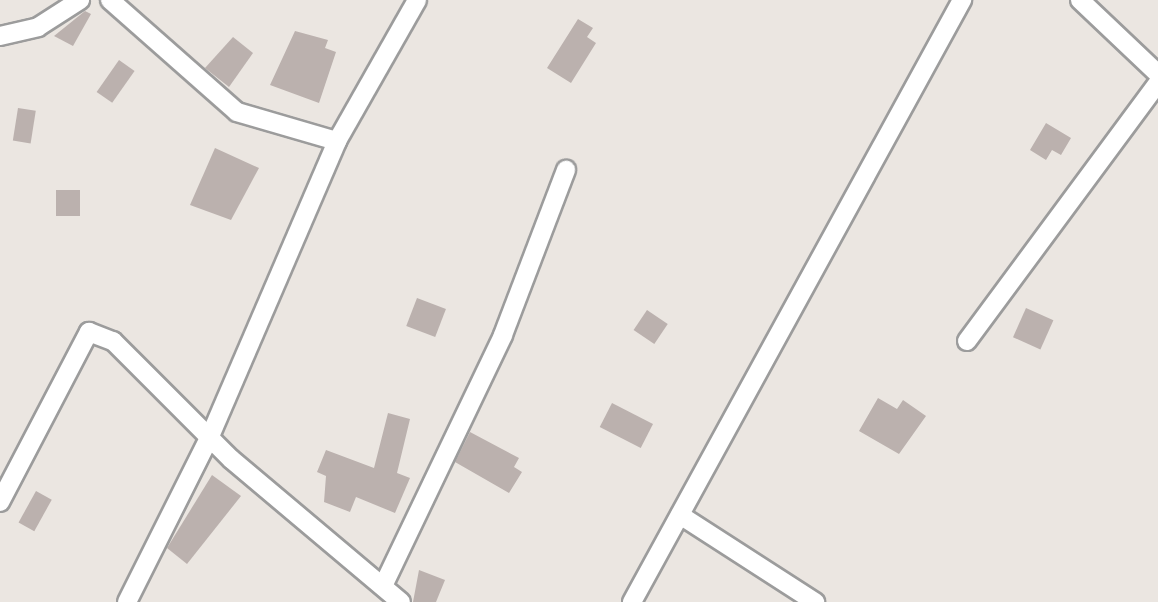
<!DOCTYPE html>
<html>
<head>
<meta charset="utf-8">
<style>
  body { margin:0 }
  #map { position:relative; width:1158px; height:602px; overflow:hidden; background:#ebe6e1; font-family:Jost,sans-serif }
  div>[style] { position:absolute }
  .building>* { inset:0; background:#bbb1ae; transform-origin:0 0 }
  .roads { filter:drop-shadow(2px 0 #9c9c9c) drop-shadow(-2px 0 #9c9c9c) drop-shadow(0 2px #9c9c9c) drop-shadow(0 -2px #9c9c9c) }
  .street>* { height:18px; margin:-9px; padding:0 9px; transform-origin:9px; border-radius:9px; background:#fff }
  span { translate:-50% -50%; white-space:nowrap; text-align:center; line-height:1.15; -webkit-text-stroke:6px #fff; paint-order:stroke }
</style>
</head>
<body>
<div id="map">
  <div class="building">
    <div style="clip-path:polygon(85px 11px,91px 14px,73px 46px,54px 36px)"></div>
    <div style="clip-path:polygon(578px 19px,593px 28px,587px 37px,596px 43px,571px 83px,547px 68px)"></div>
    <div style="clip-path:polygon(295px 31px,328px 40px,325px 48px,336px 52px,319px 103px,270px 85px)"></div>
    <div style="clip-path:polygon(233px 37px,253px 53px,229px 87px,205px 68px)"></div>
    <div style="left:119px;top:60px;width:19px;height:39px;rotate:35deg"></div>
    <div style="left:18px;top:108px;width:18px;height:33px;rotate:9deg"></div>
    <div style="clip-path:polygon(1046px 123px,1071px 138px,1061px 155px,1052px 150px,1046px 160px,1030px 150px)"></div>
    <div style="clip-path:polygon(215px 148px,259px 168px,231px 220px,190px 205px)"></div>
    <div style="left:56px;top:190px;width:24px;height:26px"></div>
    <div style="left:417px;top:298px;width:31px;height:30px;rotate:21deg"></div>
    <div style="left:1026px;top:308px;width:30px;height:32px;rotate:24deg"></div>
    <div style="left:647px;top:310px;width:25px;height:24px;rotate:34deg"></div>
    <div style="clip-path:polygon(878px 398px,897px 409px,903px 400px,926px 416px,899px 454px,859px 431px)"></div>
    <div style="left:612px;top:403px;width:46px;height:27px;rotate:27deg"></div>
    <div style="clip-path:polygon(388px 413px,410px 419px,397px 473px,410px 478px,395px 513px,356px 497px,350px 512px,324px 502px,326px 476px,317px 472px,326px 450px,374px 468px)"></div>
    <div style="clip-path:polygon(470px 432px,519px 458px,514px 467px,522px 472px,509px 493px,455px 462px)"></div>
    <div style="clip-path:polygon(212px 475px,241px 496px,187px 564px,167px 548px)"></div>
    <div style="left:36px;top:491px;width:18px;height:36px;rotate:29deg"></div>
    <div style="clip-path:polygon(419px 570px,445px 580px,436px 602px,413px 602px)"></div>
  </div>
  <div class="roads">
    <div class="street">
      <div style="left:110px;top:0;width:169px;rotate:41.4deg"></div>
      <div style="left:237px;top:112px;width:104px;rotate:16.2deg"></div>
      <div style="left:1080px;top:0;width:108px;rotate:43.5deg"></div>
      <div style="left:0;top:36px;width:39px;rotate:-13deg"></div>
      <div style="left:38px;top:27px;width:50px;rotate:-32.7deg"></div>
      <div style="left:967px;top:341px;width:321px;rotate:-53.5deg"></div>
      <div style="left:0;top:502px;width:192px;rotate:-62.4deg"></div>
      <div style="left:89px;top:332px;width:26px;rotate:21deg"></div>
      <div style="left:113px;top:341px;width:167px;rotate:45deg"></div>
      <div style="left:231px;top:459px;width:222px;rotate:40.1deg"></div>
      <div style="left:680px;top:515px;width:161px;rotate:32.8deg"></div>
      <div style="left:383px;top:586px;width:278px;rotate:-64.4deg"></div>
      <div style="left:503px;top:335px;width:177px;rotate:-69.1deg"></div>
      <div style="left:127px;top:602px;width:188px;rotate:-63.4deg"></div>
      <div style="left:211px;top:434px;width:319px;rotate:-66.7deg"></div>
      <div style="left:337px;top:141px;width:162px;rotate:-60.4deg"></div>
      <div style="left:632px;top:602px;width:687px;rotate:-61.27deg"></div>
    </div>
  </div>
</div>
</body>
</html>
